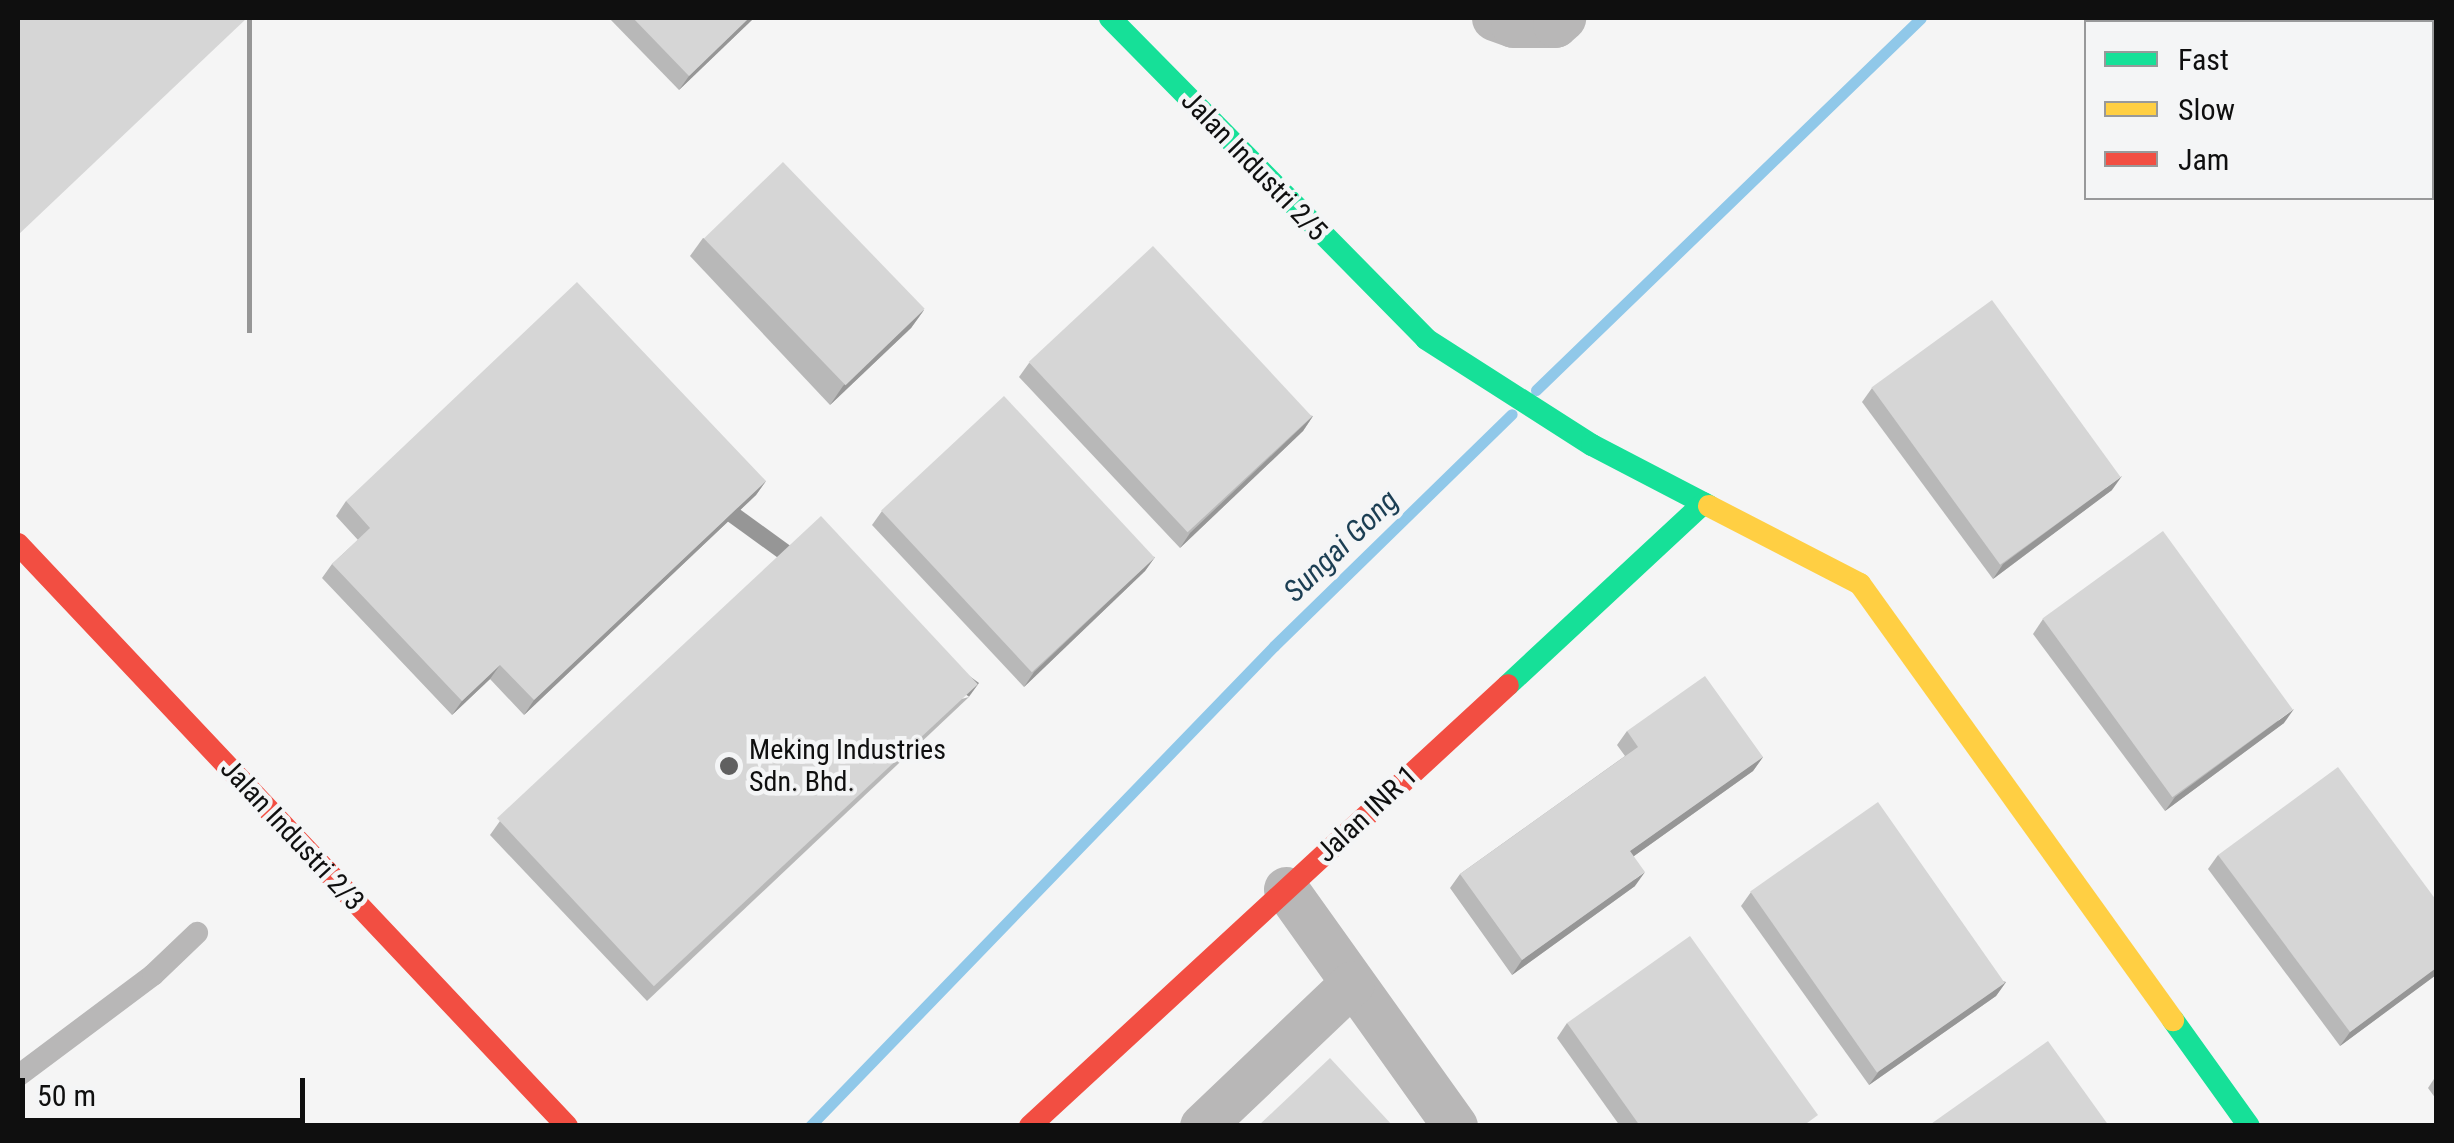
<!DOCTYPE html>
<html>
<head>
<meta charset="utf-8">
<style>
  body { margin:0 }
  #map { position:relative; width:2454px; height:1143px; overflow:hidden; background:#f5f5f5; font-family:"Roboto Condensed",sans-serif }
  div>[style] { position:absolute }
  .stream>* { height:11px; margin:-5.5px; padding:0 5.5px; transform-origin:5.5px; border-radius:5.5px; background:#90c8e9 }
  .lane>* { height:22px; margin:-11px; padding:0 11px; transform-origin:11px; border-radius:11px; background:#b8b7b7 }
  .street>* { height:45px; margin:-22.5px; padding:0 22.5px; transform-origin:22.5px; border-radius:22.5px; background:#b8b7b7 }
  .fast>* { height:22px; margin:-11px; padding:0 11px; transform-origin:11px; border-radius:11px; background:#16e098 }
  .slow>* { height:22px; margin:-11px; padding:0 11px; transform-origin:11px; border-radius:11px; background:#ffcf43 }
  .jam>* { height:22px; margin:-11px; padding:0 11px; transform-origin:11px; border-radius:11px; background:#f24e42 }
  .wall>* { inset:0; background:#b8b8b8 }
  .shaded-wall>* { inset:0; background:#969696; transform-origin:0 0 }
  .building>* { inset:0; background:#d6d6d6; transform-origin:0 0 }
  .dots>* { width:28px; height:28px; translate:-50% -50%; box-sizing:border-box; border:5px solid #f4f5f6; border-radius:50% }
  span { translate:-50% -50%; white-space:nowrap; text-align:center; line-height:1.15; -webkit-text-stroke:9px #f4f5f6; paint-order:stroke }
  .street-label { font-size:28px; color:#0f0f0f }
  .poi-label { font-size:28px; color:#0f0f0f }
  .left { translate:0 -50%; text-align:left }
  .water-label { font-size:30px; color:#1b3e53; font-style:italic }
  .frame { position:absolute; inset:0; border:20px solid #0f0f0f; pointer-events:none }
  .legend { position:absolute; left:2084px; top:20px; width:350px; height:180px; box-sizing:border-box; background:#f4f5f6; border:2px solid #98999a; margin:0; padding:12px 18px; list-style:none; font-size:30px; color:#0f0f0f }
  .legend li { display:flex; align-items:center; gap:20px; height:50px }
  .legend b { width:50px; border:2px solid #98999a }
  .scale { position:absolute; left:20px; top:1078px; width:285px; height:45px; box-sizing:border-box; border:5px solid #0f0f0f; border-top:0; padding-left:12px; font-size:30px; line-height:35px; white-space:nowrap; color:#0f0f0f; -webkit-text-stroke:8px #f4f5f6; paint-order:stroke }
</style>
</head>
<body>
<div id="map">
  <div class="stream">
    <div style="left:1536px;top:390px;width:535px;rotate:-44.02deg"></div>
    <div style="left:810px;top:1126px;width:668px;rotate:-45.97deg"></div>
    <div style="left:1274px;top:646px;width:332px;rotate:-44.3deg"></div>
  </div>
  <div class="lane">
    <div style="left:18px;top:1076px;width:169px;rotate:-36.8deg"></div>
    <div style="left:153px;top:975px;width:61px;rotate:-43.7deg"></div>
  </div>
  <div class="street">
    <div style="left:1494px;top:18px;width:20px;rotate:20deg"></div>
    <div style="left:1513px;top:25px;width:42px"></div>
    <div style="left:1555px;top:25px;width:11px;rotate:-41deg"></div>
    <div style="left:1286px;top:889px;width:291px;rotate:54.5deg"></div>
    <div style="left:1202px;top:1126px;width:207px;rotate:-43.6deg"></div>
  </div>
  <div class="fast">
    <div style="left:1110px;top:18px;width:450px;rotate:45.4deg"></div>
    <div style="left:1426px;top:339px;width:197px;rotate:32.6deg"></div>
    <div style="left:1592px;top:445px;width:132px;rotate:27.5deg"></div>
    <div style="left:1508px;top:685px;width:267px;rotate:-42.9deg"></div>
    <div style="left:2173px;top:1020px;width:130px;rotate:54.4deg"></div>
  </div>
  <div class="slow">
    <div style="left:1709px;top:506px;width:170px;rotate:27.3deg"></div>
    <div style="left:1860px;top:584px;width:537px;rotate:54.33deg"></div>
  </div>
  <div class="jam">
    <div style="left:18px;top:544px;width:800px;rotate:46.67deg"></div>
    <div style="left:1030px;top:1126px;width:650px;rotate:-42.69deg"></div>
  </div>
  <div class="wall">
    <div style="clip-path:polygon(609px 18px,754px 18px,679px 90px)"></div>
    <div style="clip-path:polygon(703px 238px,924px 310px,911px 328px,830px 405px,690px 256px)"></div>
    <div style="clip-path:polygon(1029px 363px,1313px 416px,1303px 431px,1180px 548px,1019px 377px)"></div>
    <div style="clip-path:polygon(1872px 388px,2112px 490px,1993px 579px,1862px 402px)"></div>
    <div style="clip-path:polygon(766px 481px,756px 495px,524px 715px,490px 679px,452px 715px,322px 578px,332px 564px,358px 540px,336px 516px,346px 501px)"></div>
    <div style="clip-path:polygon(882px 511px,1155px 557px,1145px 571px,1024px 687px,872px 525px)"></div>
    <div style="clip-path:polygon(2043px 619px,2284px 723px,2165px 811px,2033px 634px)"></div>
    <div style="clip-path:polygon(969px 697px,647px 1001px,490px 835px,500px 821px)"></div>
    <div style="clip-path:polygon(1627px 731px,1763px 757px,1753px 771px,1634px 856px,1635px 886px,1512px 975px,1450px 888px,1460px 874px,1625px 756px,1617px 745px)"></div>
    <div style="clip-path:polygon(2218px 855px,2436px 900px,2436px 975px,2340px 1046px,2208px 869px)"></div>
    <div style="clip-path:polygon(1751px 892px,2006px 982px,1996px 996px,1869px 1085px,1741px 906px)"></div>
    <div style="clip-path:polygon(1567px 1023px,1810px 1126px,1620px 1126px,1557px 1038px)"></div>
    <div style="clip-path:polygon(2436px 1076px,2436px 1099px,2428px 1088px)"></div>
  </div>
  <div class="shaded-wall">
    <div style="left:247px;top:18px;width:5px;height:315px"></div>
    <div style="clip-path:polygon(749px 18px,754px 18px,679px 90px,689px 76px)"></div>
    <div style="clip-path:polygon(924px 310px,911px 328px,830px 405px,843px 386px)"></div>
    <div style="clip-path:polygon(1313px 416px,1303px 431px,1180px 548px,1190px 533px)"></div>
    <div style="clip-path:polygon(2122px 476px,2112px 490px,1993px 579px,2003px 564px)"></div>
    <div style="clip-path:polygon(766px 481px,756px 495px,524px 715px,534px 700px)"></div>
    <div style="clip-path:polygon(1155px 557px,1145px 571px,1024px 687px,1034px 672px)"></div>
    <div style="clip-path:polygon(500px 665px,490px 679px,452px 715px,462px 701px)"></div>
    <div style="left:979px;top:683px;width:17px;height:443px;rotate:126deg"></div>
    <div style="clip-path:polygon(2294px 709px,2284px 723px,2165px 811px,2175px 797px)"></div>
    <div style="clip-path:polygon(1763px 757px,1753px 771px,1620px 866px,1630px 851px)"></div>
    <div style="clip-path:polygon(1645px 872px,1635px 886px,1512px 975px,1522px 960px)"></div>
    <div style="clip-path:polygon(2436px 968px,2436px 975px,2340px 1046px,2350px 1032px)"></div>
    <div style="clip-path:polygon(2006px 982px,1996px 996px,1869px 1085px,1879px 1071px)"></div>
  </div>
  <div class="building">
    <div style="clip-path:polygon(18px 18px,247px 18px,18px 235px)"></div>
    <div style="clip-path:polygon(633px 18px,749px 18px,689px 76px)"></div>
    <div style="left:783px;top:162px;width:204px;height:110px;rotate:46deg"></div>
    <div style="left:1153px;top:246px;width:233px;height:170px;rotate:47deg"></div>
    <div style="clip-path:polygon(577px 282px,766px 481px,534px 700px,500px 665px,462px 701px,332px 564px,370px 528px,346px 501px)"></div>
    <div style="left:1992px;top:300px;width:219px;height:149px;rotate:54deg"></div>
    <div style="left:1004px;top:396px;width:221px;height:168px;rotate:47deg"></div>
    <div style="left:821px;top:516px;width:230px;height:443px;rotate:47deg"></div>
    <div style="left:2163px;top:531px;width:221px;height:149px;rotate:54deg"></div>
    <div style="clip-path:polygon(1705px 676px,1763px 757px,1630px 851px,1645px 872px,1522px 960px,1460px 874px,1638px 747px,1627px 731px)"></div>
    <div style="clip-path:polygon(2338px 767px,2436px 900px,2436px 968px,2350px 1032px,2218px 855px)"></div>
    <div style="left:1878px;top:802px;width:221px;height:156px;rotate:55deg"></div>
    <div style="clip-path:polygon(1690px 936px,1818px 1115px,1803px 1126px,1640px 1126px,1567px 1023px)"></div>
    <div style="clip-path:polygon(2048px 1041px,2109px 1126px,1928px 1126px)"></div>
    <div style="clip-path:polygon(1330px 1058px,1393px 1126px,1258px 1126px)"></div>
  </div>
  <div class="dots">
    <div style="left:729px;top:766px;background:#606060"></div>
  </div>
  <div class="street-label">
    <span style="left:1254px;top:166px;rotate:46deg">Jalan Industri 2/5</span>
    <span style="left:1367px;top:814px;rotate:-43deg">Jalan INR 1</span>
    <span style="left:292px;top:835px;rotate:47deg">Jalan Industri 2/3</span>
  </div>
  <div class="poi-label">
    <span class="left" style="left:749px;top:766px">Meking Industries<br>Sdn. Bhd.</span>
  </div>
  <div class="water-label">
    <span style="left:1341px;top:546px;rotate:-44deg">Sungai Gong</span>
  </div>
  <div class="frame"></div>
  <ul class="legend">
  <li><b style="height:12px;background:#16e098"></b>Fast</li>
  <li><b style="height:12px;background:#ffcf43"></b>Slow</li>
  <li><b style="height:12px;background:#f24e42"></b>Jam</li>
  </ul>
  <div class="scale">50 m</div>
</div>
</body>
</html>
